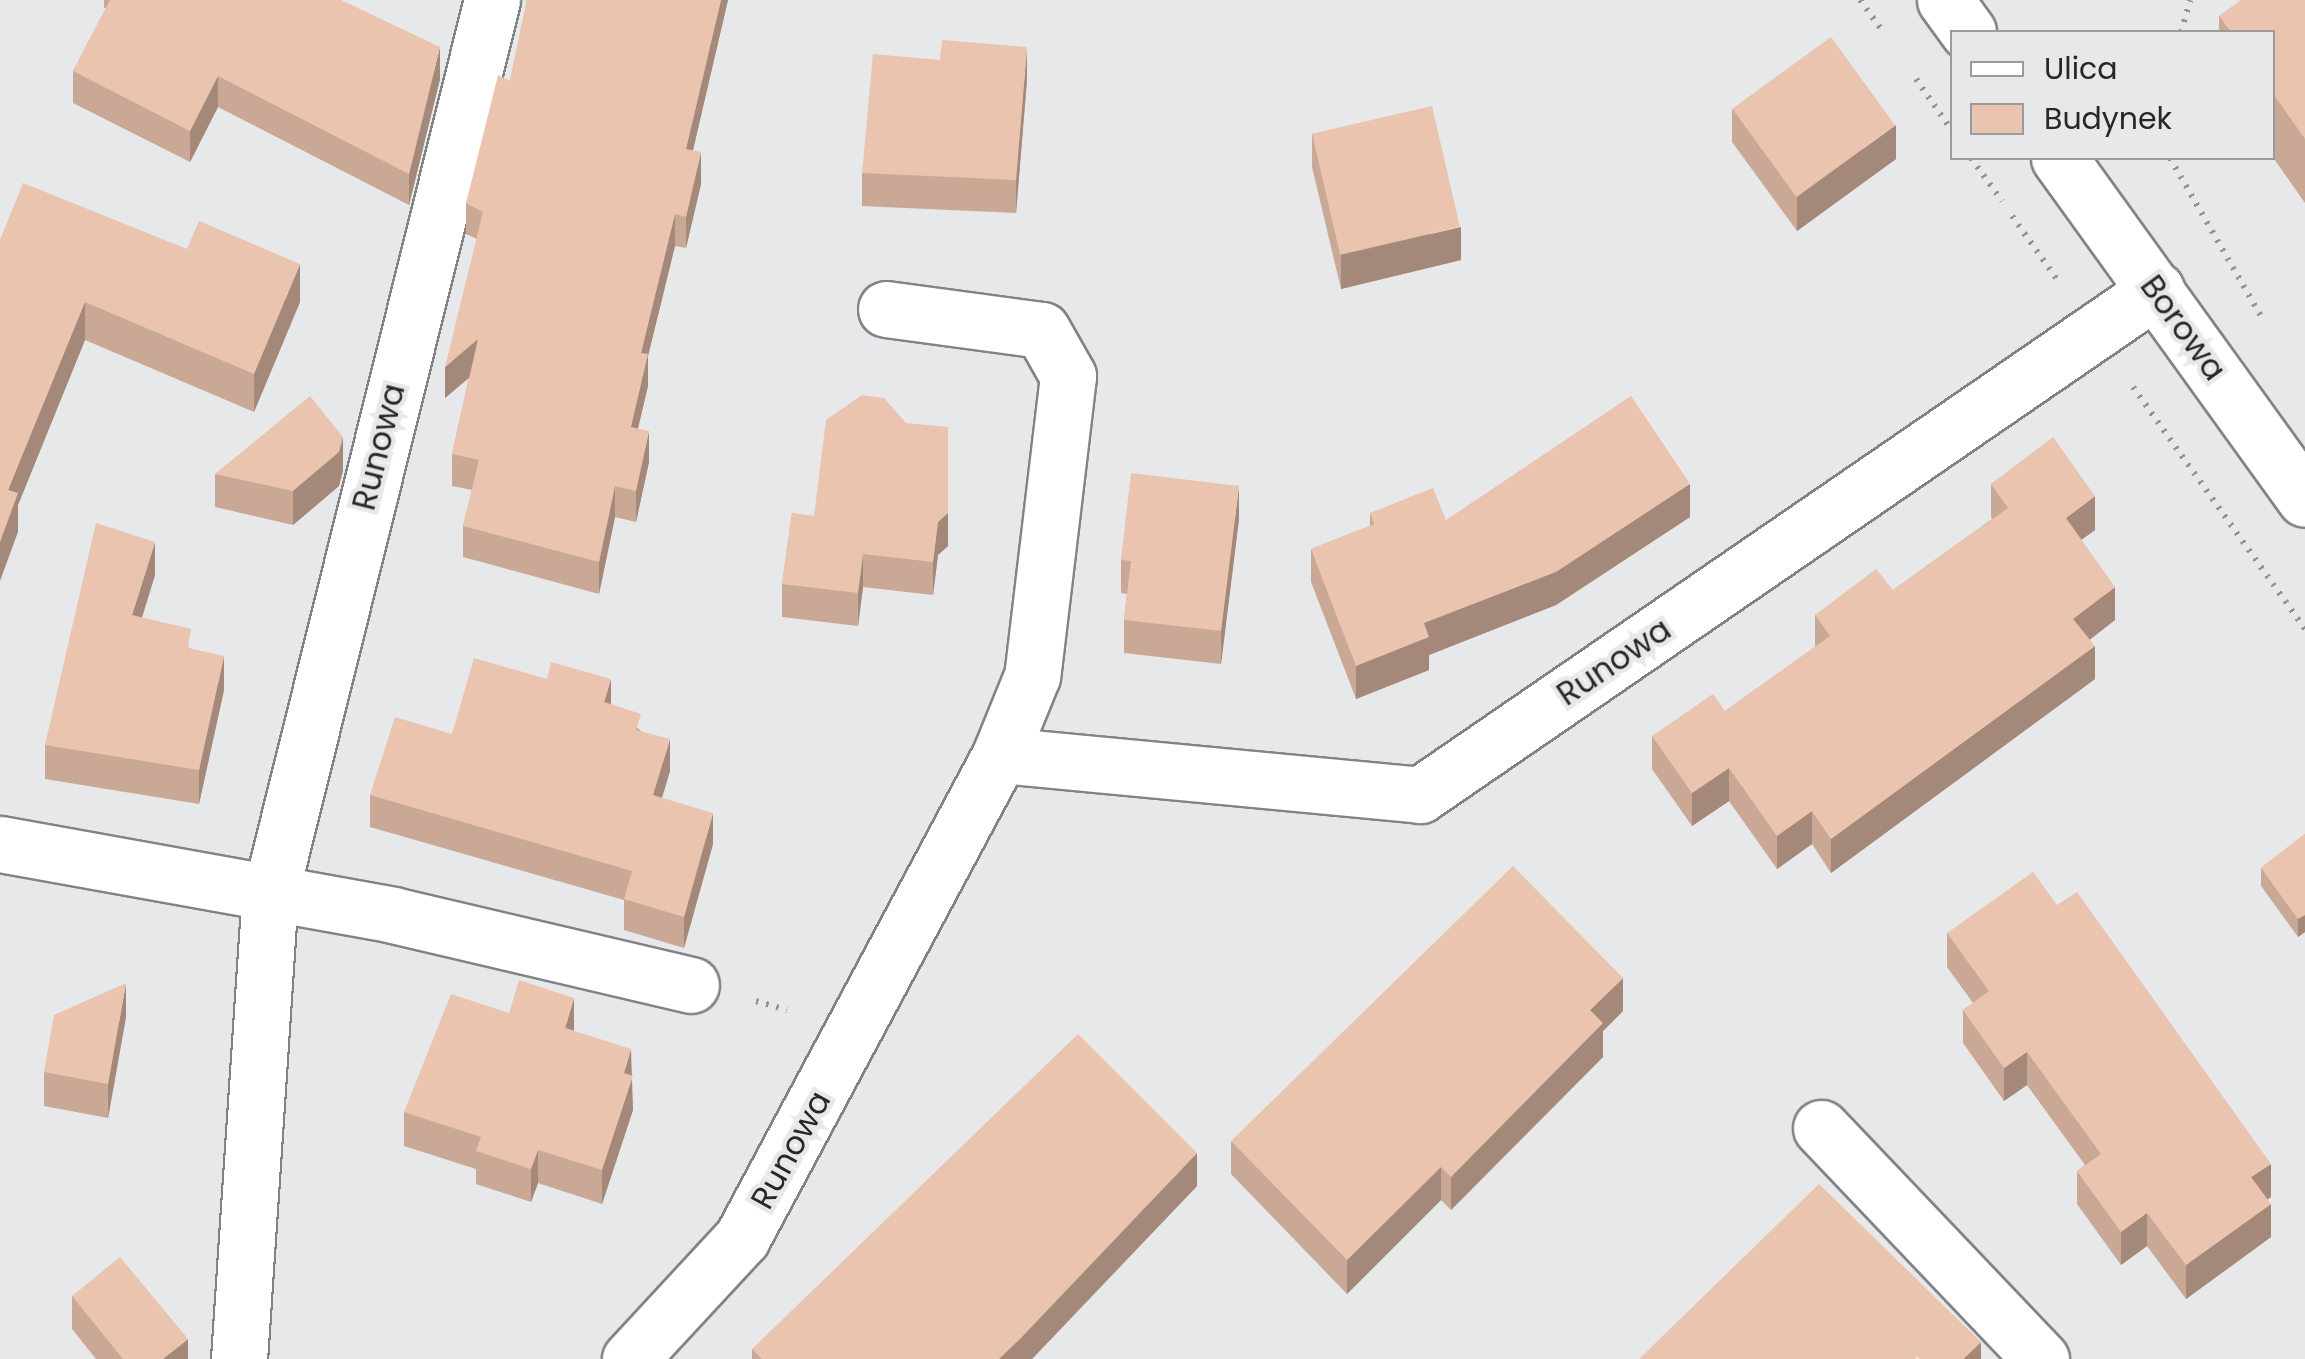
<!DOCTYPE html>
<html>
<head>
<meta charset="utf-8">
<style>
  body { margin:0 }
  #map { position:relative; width:2305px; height:1359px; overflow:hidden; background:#e6e8ea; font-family:Poppins,sans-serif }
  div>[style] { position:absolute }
  .path>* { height:6px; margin-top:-3px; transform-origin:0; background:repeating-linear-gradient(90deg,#939496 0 2.5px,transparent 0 10.5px) }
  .roads { filter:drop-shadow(2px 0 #818385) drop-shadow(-2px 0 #818385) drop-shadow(0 2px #818385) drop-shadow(0 -2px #818385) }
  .minor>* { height:55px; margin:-27.5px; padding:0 27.5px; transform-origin:27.5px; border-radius:27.5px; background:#fff }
  .wall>* { inset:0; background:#c9a996 }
  .shaded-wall>* { inset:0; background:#a4897a }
  .building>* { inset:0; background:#eac4af; transform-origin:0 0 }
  span { translate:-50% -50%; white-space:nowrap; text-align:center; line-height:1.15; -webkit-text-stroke:9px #e6e8ea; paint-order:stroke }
  .street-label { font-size:32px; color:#262728 }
  .legend { position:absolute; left:1950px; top:30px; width:325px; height:130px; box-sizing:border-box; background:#e6e8ea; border:2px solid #999b9c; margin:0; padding:12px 18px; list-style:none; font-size:30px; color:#262728 }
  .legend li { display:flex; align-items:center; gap:20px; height:50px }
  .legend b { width:50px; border:2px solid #999b9c }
</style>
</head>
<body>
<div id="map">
  <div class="path">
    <div style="left:1860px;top:0;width:39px;rotate:54deg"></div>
    <div style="left:2181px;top:32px;width:33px;rotate:-74deg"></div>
    <div style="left:1916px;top:79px;width:63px;rotate:55.3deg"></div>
    <div style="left:1971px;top:158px;width:53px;rotate:54.2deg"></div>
    <div style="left:2170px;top:158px;width:185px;rotate:60.1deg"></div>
    <div style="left:2012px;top:216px;width:77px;rotate:54.5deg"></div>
    <div style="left:2133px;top:387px;width:297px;rotate:54.6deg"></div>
    <div style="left:756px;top:1001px;width:32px;rotate:16deg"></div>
  </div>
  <div class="roads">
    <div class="minor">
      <div style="left:1945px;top:0;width:39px;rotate:54deg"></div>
      <div style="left:2059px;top:158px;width:420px;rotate:54.2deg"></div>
      <div style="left:886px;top:309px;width:157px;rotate:7.7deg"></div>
      <div style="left:1042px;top:330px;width:53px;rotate:60.5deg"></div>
      <div style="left:1068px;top:376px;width:302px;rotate:96.8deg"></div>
      <div style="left:1032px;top:676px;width:85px;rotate:112.1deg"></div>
      <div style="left:0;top:844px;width:399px;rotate:10.2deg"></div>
      <div style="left:393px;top:915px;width:306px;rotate:13.2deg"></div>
      <div style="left:1821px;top:1128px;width:319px;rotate:46.4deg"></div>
      <div style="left:239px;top:1359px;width:465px;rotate:-86.2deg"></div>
      <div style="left:270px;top:895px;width:922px;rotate:-76.07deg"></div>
      <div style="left:630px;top:1359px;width:165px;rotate:-47.2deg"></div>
      <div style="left:742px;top:1238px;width:548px;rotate:-61.89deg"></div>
      <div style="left:1000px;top:755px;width:422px;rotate:5.4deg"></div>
      <div style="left:1420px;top:795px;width:893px;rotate:-34.46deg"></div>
    </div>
  </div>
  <div class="wall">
    <div style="clip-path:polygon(104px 0,341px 0,440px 79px,409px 205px,218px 107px,190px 162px,73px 103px,73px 71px,106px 8px,104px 8px)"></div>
    <div style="clip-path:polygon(527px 0,728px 0,693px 150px,701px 184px,686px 248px,675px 246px,648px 356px,648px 386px,638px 428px,649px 462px,636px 522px,615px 517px,599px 594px,463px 557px,463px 526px,472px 490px,452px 486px,452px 454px,469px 378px,445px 398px,477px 239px,466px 234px,466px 203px,510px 81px)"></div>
    <div style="clip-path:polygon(2305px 0,2305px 203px,2272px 156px,2272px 32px,2219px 32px,2219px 16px)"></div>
    <div style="clip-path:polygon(1027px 80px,1016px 213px,862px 206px,862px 173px)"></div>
    <div style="clip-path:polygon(1732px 109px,1896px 159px,1797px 231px,1732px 142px)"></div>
    <div style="clip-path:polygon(1312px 133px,1461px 260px,1341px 289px,1312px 167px)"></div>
    <div style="clip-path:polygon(0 240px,300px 302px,254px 412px,85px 340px,18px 505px,18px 532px)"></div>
    <div style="clip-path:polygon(343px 470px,339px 486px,293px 525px,215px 507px,215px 474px)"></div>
    <div style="clip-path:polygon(1991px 484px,2095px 530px,2081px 540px,2115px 620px,2090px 640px,2095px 679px,1831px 873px,1812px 844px,1777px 869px,1729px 801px,1692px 826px,1652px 769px,1652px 736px,1725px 711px,1815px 647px,1815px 615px,1893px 590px,1992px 519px,1991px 517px)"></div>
    <div style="clip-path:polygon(792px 513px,948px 546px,938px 555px,933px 595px,863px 587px,858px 626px,782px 617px,782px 584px)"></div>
    <div style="clip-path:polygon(1370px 513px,1446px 520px,1690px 517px,1556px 605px,1429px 655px,1429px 670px,1356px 699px,1311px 582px,1311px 549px,1370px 526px)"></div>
    <div style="clip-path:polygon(1239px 519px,1221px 664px,1124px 653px,1124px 620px,1127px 594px,1121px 593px,1121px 560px)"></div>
    <div style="clip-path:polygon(155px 575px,142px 618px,191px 649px,224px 690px,199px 804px,45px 779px,45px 745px)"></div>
    <div style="clip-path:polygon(611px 704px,641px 731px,670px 771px,662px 798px,713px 844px,684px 948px,624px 930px,624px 900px,370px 827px,370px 795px)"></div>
    <div style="clip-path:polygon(2305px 834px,2305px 932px,2298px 937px,2261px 886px,2261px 868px)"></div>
    <div style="clip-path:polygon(1947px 933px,2271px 1197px,2268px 1199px,2271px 1237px,2186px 1299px,2147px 1246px,2121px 1265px,2077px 1204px,2077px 1171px,2085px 1165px,2027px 1085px,2004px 1101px,1963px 1043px,1963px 1010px,1973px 1003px,1947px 967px)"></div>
    <div style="clip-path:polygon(1623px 1011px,1603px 1031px,1603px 1057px,1451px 1210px,1441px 1200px,1347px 1294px,1231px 1174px,1231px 1141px)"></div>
    <div style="clip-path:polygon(509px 1013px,574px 1031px,631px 1076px,633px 1110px,602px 1204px,538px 1183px,531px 1202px,476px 1184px,476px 1169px,404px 1146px,404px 1112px)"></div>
    <div style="clip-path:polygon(126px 1017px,108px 1118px,44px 1106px,44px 1072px)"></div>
    <div style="clip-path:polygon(1197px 1186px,1032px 1359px,752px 1359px,752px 1349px)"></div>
    <div style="clip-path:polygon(72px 1296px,188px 1359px,96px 1359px,72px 1329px)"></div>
  </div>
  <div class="shaded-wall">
    <div style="clip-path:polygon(721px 0,728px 0,686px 180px,686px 149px)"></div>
    <div style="clip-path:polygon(440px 47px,440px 79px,409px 205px,409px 174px)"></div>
    <div style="clip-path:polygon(1027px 47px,1027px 80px,1016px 213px,1016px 180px)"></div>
    <div style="clip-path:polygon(218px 76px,218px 107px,190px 162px,190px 131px)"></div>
    <div style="clip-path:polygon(1896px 125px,1896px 159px,1797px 231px,1797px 197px)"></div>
    <div style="clip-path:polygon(701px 152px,701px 184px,686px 248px,686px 217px)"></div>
    <div style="clip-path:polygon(675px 214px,675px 246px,648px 356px,648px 386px,631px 458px,631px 427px,641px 353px)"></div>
    <div style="clip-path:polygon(1461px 227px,1461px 260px,1341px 289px,1341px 255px)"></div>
    <div style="clip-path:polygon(300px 264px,300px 302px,254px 412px,254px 374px)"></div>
    <div style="clip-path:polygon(85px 302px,85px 340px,18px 505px,18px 532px,0 581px,0 542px,8px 490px)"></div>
    <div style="clip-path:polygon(478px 339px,478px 370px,445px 398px,445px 367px)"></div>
    <div style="clip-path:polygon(948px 427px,948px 546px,938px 555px,933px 595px,933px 562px)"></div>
    <div style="clip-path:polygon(649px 431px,649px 462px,636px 522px,636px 491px)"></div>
    <div style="clip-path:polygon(343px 437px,343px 470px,339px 486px,293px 525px,293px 491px)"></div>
    <div style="clip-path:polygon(1690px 484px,1690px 517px,1556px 605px,1429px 655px,1429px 670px,1356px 699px,1356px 666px,1424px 623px)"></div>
    <div style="clip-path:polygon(615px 486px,615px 517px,599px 594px,599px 562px)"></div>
    <div style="clip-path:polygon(1239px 486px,1239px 519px,1221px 664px,1221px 631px)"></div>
    <div style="clip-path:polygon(2095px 496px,2095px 530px,2066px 551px,2066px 518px)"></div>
    <div style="clip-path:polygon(155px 542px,155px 575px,132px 649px,132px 615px)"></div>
    <div style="clip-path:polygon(863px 554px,863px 587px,858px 626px,858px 593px)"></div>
    <div style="clip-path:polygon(2115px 587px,2115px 620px,2073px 652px,2073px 619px)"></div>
    <div style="clip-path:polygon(2095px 646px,2095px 679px,1831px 873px,1831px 839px)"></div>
    <div style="clip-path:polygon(224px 656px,224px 690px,199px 804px,199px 770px)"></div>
    <div style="clip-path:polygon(611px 679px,611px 711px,604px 702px)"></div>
    <div style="clip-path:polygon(670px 739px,670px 771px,653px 827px,653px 795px)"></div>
    <div style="clip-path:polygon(1729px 768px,1729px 801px,1692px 826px,1692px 793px)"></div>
    <div style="clip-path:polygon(1812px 811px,1812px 844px,1777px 869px,1777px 836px)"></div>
    <div style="clip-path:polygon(713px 813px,713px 844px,684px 948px,684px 917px)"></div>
    <div style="clip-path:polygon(2305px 915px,2305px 932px,2298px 937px,2298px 919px)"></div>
    <div style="clip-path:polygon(1623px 978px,1623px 1011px,1603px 1031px,1603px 1057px,1451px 1210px,1451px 1177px,1590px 1010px)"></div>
    <div style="clip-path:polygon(126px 983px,126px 1017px,108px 1118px,108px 1084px)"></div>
    <div style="clip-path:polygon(574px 998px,574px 1031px,565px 1028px)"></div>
    <div style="clip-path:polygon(631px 1049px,633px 1110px,602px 1204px,602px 1170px,624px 1073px)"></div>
    <div style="clip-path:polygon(2027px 1052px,2027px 1085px,2004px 1101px,2004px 1068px)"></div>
    <div style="clip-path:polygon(538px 1150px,538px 1183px,531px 1202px,531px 1169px)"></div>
    <div style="clip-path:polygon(1197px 1153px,1197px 1186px,1032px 1359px,999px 1359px)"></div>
    <div style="clip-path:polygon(2271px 1164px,2271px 1197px,2251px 1210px,2251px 1177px)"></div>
    <div style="clip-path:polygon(1441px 1167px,1441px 1200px,1347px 1294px,1347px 1260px)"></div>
    <div style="clip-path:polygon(2271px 1204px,2271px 1237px,2186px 1299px,2186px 1265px)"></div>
    <div style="clip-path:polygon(2147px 1213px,2147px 1246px,2121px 1265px,2121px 1232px)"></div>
    <div style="clip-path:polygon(188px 1339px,188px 1359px,163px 1359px)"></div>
    <div style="clip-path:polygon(1981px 1342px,1981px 1359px,1963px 1359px)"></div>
  </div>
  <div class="building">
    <div style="clip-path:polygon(110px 0,341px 0,440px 47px,409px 174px,218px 76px,190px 131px,73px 71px)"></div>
    <div style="clip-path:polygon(527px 0,721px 0,686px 149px,701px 152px,686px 217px,675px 214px,641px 353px,648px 354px,631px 427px,649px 431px,636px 491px,615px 486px,599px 562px,463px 526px,479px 460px,452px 454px,478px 339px,445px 367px,483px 212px,466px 203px,498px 75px,510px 81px)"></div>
    <div style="clip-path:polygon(2241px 0,2305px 0,2305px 139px,2272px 92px,2272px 32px,2231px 32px,2219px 16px)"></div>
    <div style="left:1831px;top:37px;width:109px;height:122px;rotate:54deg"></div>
    <div style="clip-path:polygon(942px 40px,1027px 47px,1016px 180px,862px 173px,873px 54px,940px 60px)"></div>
    <div style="left:1432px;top:106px;width:124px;height:123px;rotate:77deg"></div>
    <div style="clip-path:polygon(23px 183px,187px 249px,199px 221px,300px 264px,254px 374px,85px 302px,8px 490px,18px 493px,0 542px,0 240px)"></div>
    <div style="clip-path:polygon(862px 395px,884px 398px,906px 423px,948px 427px,948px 513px,938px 522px,933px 562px,863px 554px,858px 593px,782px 584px,792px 513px,814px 516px,826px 420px)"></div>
    <div style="clip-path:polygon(310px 396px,343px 437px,339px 452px,293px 491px,215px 474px)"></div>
    <div style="clip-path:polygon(1631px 396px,1690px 484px,1556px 572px,1424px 623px,1429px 637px,1356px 666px,1311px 549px,1374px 524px,1370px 513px,1433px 488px,1446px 520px)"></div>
    <div style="clip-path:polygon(2053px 437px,2095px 496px,2066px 518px,2115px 587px,2073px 619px,2095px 646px,1831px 839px,1812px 811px,1777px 836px,1729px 768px,1692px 793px,1652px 736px,1713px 694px,1725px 711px,1830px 636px,1815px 615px,1876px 569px,1893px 590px,2008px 508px,1991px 484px)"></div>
    <div style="clip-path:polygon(1131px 473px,1239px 486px,1221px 631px,1124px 620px,1131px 561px,1121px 560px)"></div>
    <div style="clip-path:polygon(96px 523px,155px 542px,132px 615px,191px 629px,188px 648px,224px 656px,199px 770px,45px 745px)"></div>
    <div style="clip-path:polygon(474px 658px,547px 679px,551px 662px,611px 679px,604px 702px,641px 714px,636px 730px,670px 739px,653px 795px,713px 813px,684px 917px,624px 899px,632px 871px,370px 795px,395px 717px,452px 734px)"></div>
    <div style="clip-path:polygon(2305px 834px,2305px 915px,2298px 919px,2261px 868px)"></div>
    <div style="clip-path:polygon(1513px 866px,1623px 978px,1590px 1010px,1603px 1023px,1451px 1177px,1441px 1167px,1347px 1260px,1231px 1141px)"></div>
    <div style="clip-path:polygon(2033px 872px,2057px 905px,2077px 892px,2271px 1164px,2251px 1177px,2271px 1204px,2186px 1265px,2147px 1213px,2121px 1232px,2077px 1171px,2101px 1154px,2027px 1052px,2004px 1068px,1963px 1010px,1989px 991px,1947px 933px)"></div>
    <div style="clip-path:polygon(519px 980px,574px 998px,565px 1028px,631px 1049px,624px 1073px,633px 1076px,602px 1170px,538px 1150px,531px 1169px,476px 1151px,481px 1137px,404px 1112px,451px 994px,509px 1013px)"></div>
    <div style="clip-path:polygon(126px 983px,108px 1084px,44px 1072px,54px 1015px)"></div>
    <div style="clip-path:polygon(1078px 1034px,1197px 1153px,1020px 1339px,999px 1359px,762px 1359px,752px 1349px)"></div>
    <div style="clip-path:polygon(1819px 1184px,1981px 1342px,1963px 1359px,1920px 1359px,1917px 1356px,1915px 1359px,1639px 1359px)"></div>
    <div style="clip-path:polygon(120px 1257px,188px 1339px,163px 1359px,123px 1359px,72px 1296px)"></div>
  </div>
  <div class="street-label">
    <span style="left:2183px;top:328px;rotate:54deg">Borowa</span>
    <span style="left:379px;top:447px;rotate:-76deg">Runowa</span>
    <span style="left:1614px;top:662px;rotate:-34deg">Runowa</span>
    <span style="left:791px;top:1150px;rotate:-61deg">Runowa</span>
  </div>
  <ul class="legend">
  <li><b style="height:12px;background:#fff"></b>Ulica</li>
  <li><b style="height:28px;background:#eac4af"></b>Budynek</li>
  </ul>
</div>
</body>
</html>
